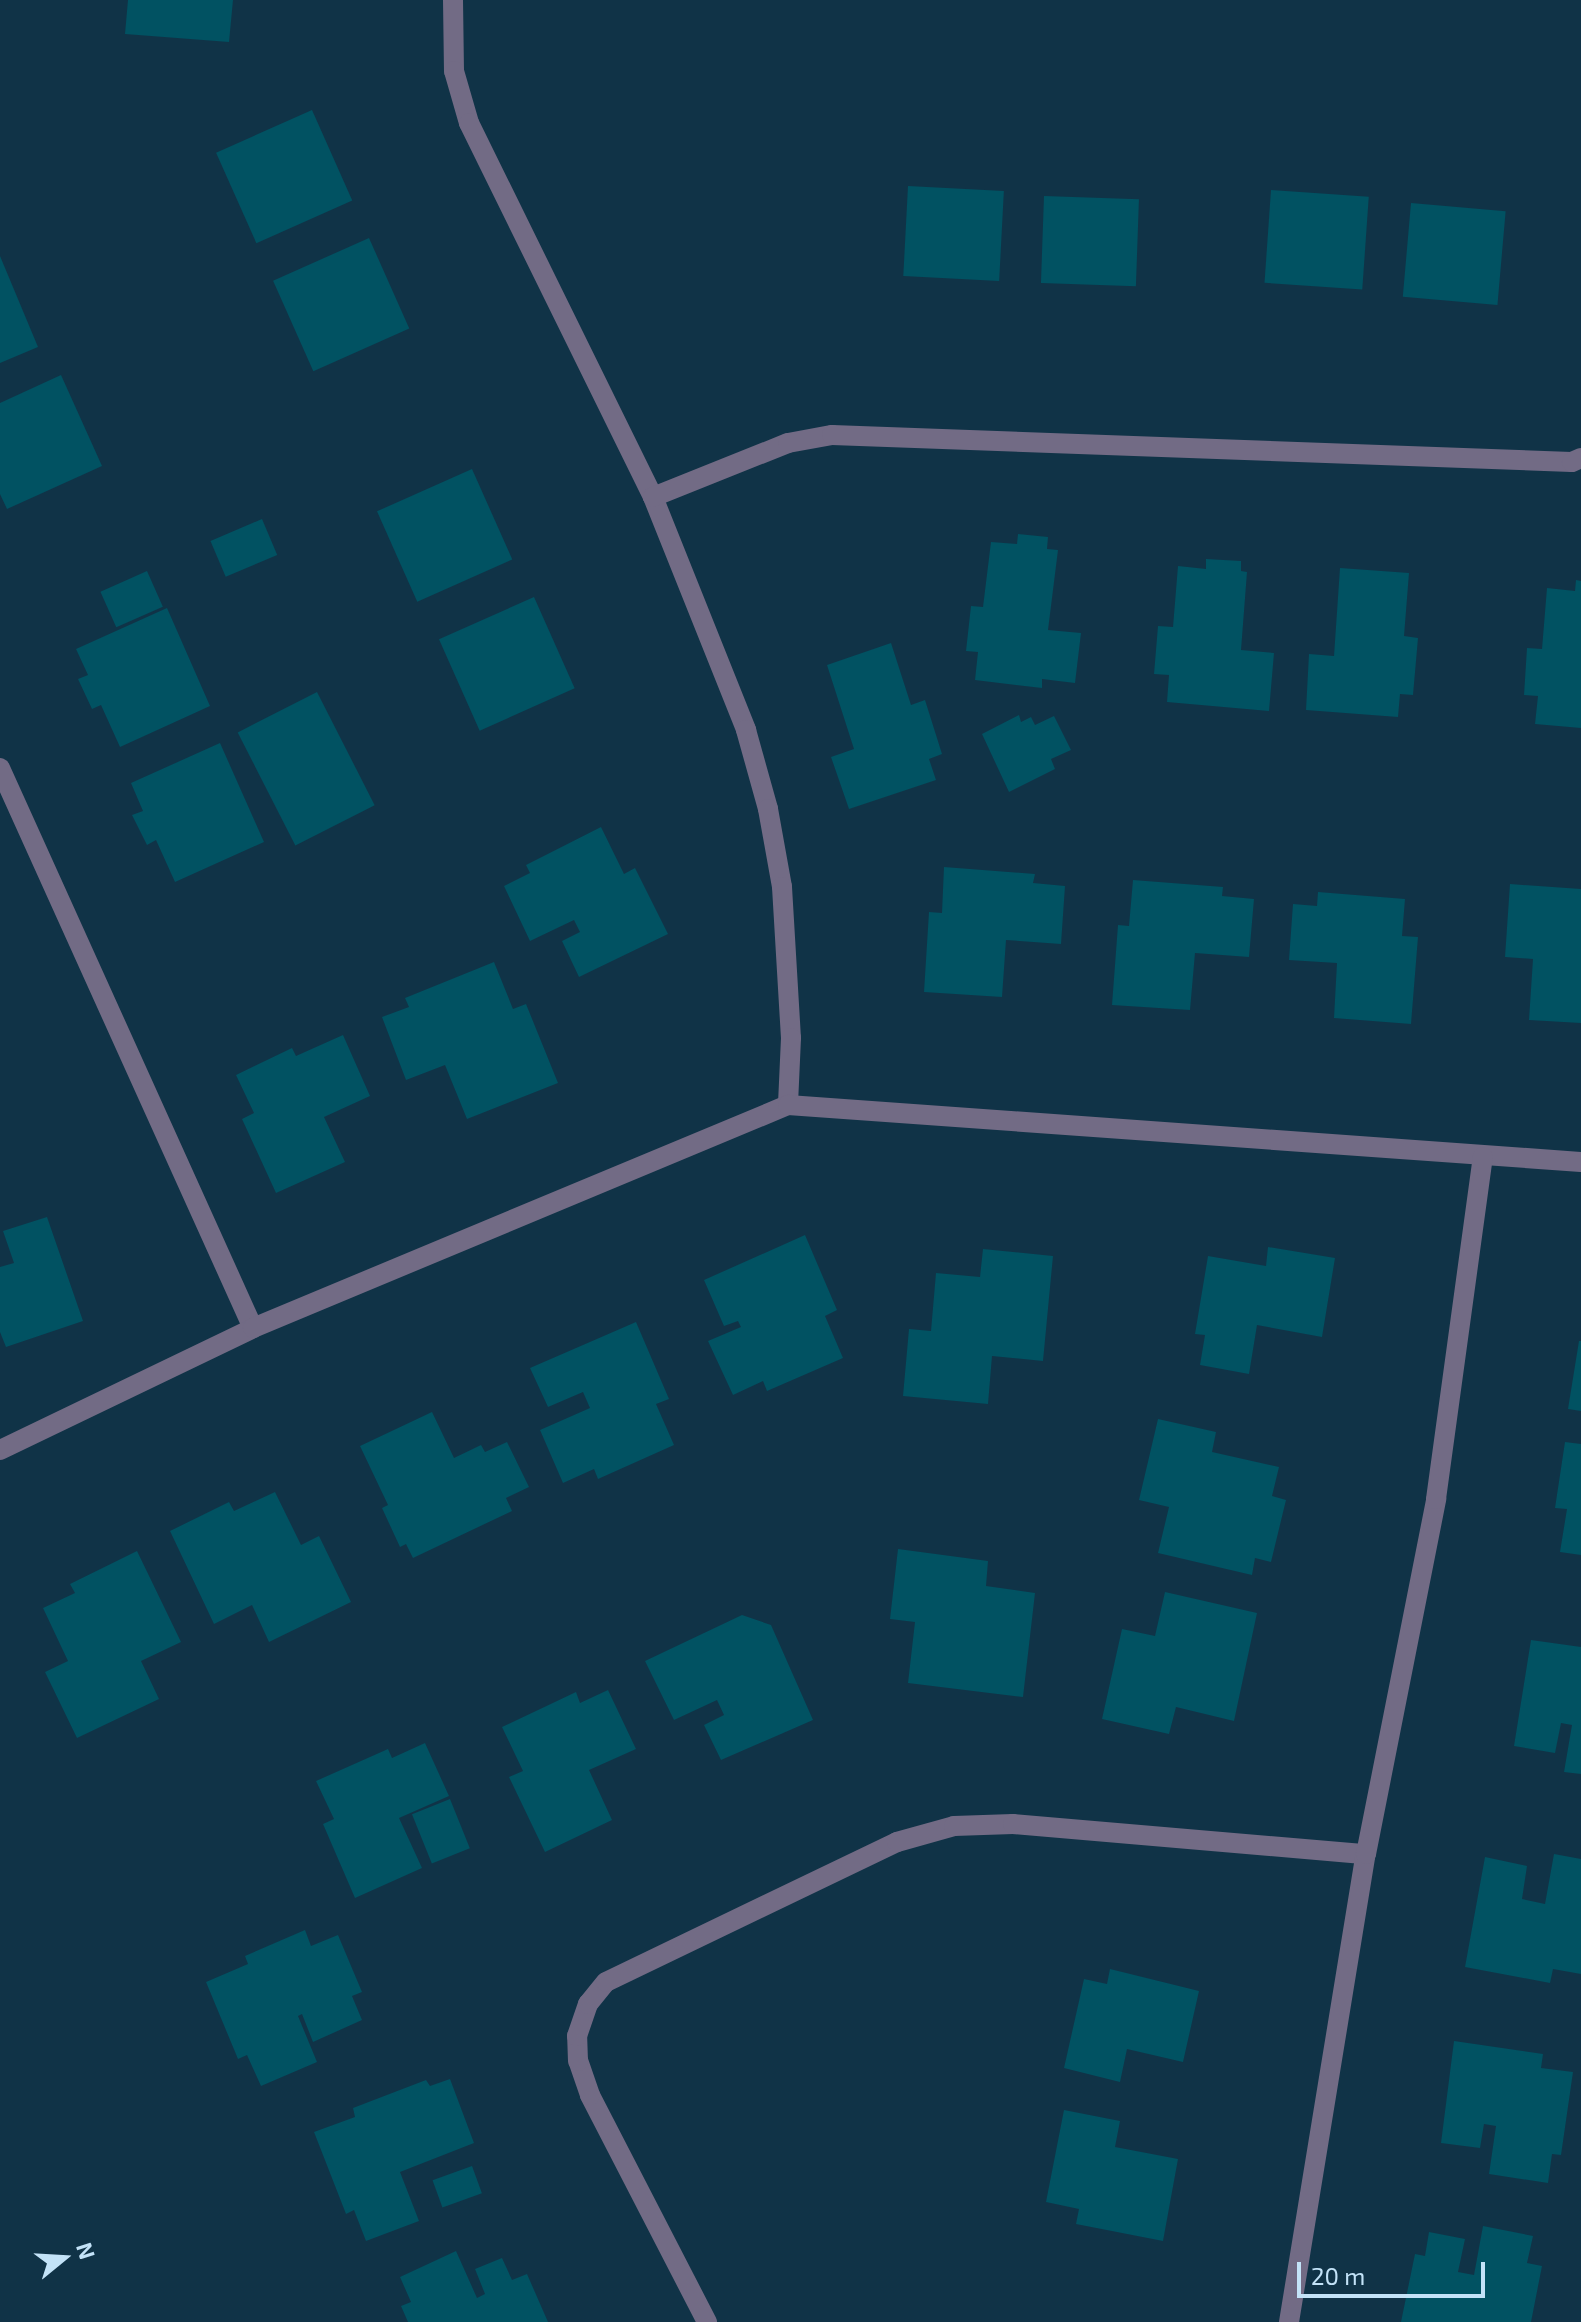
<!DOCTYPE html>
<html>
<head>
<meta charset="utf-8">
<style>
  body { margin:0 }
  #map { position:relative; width:1581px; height:2322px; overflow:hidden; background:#103347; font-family:"Exo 2",sans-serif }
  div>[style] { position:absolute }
  .building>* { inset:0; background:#015262; transform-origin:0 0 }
  .minor>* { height:20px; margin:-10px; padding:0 10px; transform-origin:10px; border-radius:10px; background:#726b85 }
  span { translate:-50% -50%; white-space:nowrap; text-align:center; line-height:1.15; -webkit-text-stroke:8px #103347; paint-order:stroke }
  .north { position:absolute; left:24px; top:2218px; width:80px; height:80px; -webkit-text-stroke:6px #103347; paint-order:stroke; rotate:72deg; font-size:22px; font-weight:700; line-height:32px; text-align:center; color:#c3e3f8 }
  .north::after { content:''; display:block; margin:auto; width:28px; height:36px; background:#c3e3f8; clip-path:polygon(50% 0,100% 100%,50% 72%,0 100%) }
  .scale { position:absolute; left:1297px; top:2262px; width:188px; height:36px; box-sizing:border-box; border:4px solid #c3e3f8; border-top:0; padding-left:10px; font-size:24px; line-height:28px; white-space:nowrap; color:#c3e3f8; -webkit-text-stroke:6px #103347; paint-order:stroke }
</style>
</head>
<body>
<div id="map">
  <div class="building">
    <div style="clip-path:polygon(128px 0,233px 0,229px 42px,125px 34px)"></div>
    <div style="left:312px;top:110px;width:99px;height:105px;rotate:66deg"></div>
    <div style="left:908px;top:186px;width:96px;height:90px;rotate:3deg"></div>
    <div style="left:1271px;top:190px;width:98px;height:93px;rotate:4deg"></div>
    <div style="left:1044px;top:196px;width:95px;height:87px;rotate:2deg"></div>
    <div style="left:1411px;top:203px;width:95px;height:94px;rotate:5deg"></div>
    <div style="left:369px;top:238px;width:99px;height:105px;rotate:66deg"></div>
    <div style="clip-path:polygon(0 256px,38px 347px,0 363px)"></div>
    <div style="clip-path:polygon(61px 375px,102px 466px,7px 509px,0 494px,0 403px)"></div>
    <div style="left:472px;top:469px;width:99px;height:104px;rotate:66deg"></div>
    <div style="left:262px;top:519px;width:39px;height:56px;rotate:67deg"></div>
    <div style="clip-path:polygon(1018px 534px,1048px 537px,1047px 549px,1058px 550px,1048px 630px,1081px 633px,1075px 683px,1042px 679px,1042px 688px,975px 680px,978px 652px,966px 651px,971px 606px,983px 607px,991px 542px,1017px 544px)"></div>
    <div style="clip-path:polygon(1206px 559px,1241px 561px,1241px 571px,1247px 572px,1241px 650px,1274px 653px,1269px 711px,1167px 702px,1169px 675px,1154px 674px,1158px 626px,1173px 627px,1178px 566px,1206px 569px)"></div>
    <div style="clip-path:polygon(1340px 568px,1409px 573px,1404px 636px,1418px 638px,1413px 695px,1400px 694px,1398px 717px,1306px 710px,1309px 654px,1334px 656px)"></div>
    <div style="left:147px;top:571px;width:39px;height:51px;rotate:66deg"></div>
    <div style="clip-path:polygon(1576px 580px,1581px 581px,1581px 728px,1535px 724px,1538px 696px,1524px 695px,1527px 648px,1542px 649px,1547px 588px,1575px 591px)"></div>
    <div style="left:534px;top:597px;width:100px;height:104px;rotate:66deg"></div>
    <div style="clip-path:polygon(167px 608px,210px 706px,120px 747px,101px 705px,92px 709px,78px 679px,88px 675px,76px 649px)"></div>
    <div style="clip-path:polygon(891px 643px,911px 705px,925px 700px,942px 754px,929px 759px,936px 780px,849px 809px,831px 757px,854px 749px,827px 665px)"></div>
    <div style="left:317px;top:692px;width:127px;height:89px;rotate:63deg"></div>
    <div style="clip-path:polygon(1019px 715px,1021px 722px,1031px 717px,1035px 725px,1054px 716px,1071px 750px,1051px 759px,1055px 769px,1009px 792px,982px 734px)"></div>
    <div style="clip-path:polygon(220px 743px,264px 842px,175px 882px,156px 840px,147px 845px,132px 815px,143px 811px,131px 783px)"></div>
    <div style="clip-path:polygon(601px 827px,624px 874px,635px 868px,668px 934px,579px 977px,562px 941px,580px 932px,574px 920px,530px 941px,504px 886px,530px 873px,526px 865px)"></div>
    <div style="clip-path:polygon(944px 867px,1035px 874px,1033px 883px,1065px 886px,1061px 944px,1006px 940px,1002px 997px,924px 992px,929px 912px,942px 913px)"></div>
    <div style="clip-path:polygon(1133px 880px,1223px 887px,1222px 896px,1254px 899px,1249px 957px,1195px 953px,1190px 1010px,1112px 1005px,1118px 925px,1129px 926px)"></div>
    <div style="clip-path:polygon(1510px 884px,1581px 889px,1581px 1023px,1529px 1020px,1533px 959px,1505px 957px)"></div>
    <div style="clip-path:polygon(1318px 892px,1405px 899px,1402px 936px,1418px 937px,1411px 1024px,1334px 1018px,1337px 963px,1289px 960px,1293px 904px,1317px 906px)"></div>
    <div style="clip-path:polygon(494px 962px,513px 1009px,526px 1004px,558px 1083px,467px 1119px,445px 1065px,406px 1080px,382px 1017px,409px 1007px,405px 998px)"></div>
    <div style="clip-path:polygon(343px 1035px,370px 1096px,324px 1117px,345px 1162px,276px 1193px,242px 1119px,254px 1113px,236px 1075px,292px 1048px,296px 1056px)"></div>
    <div style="clip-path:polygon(47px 1217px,83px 1321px,6px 1347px,0 1332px,0 1267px,14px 1263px,3px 1231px)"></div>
    <div style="clip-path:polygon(805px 1235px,837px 1310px,825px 1316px,843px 1358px,767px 1391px,763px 1381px,733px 1395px,708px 1341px,741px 1327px,738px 1321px,724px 1326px,704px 1280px)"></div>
    <div style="clip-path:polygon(1268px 1247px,1335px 1258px,1322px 1337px,1257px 1325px,1249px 1374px,1200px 1365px,1205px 1335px,1195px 1334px,1208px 1256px,1266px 1266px)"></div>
    <div style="clip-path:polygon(983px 1249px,1053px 1256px,1043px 1361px,992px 1356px,988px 1404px,903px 1396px,909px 1329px,931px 1331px,936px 1273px,980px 1277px)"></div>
    <div style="clip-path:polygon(636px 1322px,669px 1399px,656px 1404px,674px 1445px,598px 1479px,594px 1469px,563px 1483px,540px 1430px,590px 1408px,583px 1392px,548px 1407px,530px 1368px)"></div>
    <div style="clip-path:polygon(1579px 1341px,1581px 1341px,1581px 1411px,1568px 1409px)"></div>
    <div style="clip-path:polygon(432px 1412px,454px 1458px,481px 1445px,485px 1452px,507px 1442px,529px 1487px,506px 1498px,512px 1511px,413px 1558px,406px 1544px,400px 1547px,382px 1508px,388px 1505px,360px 1446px)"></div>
    <div style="clip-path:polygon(1158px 1419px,1216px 1432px,1212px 1452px,1279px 1467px,1272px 1496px,1286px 1500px,1271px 1562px,1255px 1558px,1252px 1575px,1158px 1553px,1169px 1507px,1139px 1500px)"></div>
    <div style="clip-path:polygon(1565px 1442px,1581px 1444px,1581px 1555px,1560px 1552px,1567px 1509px,1555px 1508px)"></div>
    <div style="clip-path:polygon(275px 1492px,301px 1545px,319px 1536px,351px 1602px,269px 1642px,252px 1605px,214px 1624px,170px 1531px,229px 1502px,234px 1511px)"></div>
    <div style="clip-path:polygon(898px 1549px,988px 1561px,986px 1586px,1035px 1593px,1023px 1697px,908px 1683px,915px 1622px,890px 1619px)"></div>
    <div style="clip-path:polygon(137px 1551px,181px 1642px,141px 1661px,159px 1699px,77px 1738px,45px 1672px,68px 1661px,43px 1608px,75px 1593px,70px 1584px)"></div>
    <div style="clip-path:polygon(1165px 1592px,1257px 1613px,1234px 1721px,1176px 1707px,1169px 1734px,1102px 1719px,1122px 1629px,1155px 1636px)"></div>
    <div style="clip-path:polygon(742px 1615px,771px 1625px,813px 1720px,721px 1760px,704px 1725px,724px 1715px,717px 1700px,674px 1720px,645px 1661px)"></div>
    <div style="clip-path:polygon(1531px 1640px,1581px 1647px,1581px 1774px,1564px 1772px,1572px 1725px,1561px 1723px,1555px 1753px,1514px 1746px)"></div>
    <div style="clip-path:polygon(608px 1690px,636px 1749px,589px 1770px,612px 1820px,545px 1852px,509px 1777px,523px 1771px,502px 1727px,576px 1692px,580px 1703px)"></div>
    <div style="clip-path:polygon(425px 1743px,449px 1796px,399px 1818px,422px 1868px,355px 1898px,323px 1824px,334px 1819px,316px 1781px,388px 1749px,392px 1758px)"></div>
    <div style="left:450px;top:1799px;width:53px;height:41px;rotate:68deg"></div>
    <div style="clip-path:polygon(1554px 1854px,1581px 1859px,1581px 1974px,1553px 1969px,1550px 1983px,1465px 1967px,1485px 1857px,1527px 1866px,1522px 1899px,1545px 1904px)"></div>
    <div style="clip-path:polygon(305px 1930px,311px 1946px,338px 1935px,362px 1992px,352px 1996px,362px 2020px,313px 2042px,302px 2014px,298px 2016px,317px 2062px,261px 2086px,247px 2055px,238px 2059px,206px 1982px,248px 1964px,245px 1956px)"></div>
    <div style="clip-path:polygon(1110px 1969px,1199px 1991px,1183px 2062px,1127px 2049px,1120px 2082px,1064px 2068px,1084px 1979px,1107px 1984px)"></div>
    <div style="clip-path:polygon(1454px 2041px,1543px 2054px,1541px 2068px,1573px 2072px,1561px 2155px,1552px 2154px,1548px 2183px,1489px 2174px,1496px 2126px,1484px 2124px,1480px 2148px,1441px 2143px)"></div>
    <div style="clip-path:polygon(450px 2079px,474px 2143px,400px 2172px,419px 2221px,366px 2241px,354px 2210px,346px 2214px,314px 2132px,355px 2117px,353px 2108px,426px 2080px,430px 2086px)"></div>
    <div style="clip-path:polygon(1064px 2110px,1120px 2121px,1115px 2147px,1178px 2159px,1163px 2241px,1076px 2224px,1079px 2209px,1046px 2202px)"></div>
    <div style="left:472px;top:2166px;width:29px;height:42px;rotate:70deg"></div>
    <div style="clip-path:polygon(1483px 2226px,1533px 2236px,1527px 2263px,1542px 2266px,1531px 2322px,1401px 2322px,1415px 2254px,1425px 2256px,1429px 2232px,1465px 2239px,1458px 2272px,1474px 2275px)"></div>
    <div style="clip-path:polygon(456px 2251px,477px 2298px,485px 2294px,475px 2269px,502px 2258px,512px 2280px,527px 2274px,548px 2322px,408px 2322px,401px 2306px,411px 2302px,400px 2277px)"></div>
  </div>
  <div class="minor">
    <div style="left:453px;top:0;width:71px;rotate:89.2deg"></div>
    <div style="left:454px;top:71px;width:54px;rotate:73.9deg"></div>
    <div style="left:469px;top:123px;width:417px;rotate:63.8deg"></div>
    <div style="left:653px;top:497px;width:251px;rotate:68.2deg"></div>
    <div style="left:746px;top:730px;width:82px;rotate:74.4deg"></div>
    <div style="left:768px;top:809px;width:79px;rotate:79.8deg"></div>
    <div style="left:782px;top:887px;width:151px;rotate:86.6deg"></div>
    <div style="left:791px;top:1038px;width:67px;rotate:92.6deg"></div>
    <div style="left:653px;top:497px;width:145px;rotate:-21.8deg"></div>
    <div style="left:788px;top:443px;width:45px;rotate:-10.3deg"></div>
    <div style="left:832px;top:435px;width:740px;rotate:2.09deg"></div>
    <div style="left:1572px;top:462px;width:10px;rotate:-24deg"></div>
    <div style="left:0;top:768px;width:614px;rotate:65.69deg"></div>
    <div style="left:0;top:1450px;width:281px;rotate:-25.7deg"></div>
    <div style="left:253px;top:1328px;width:580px;rotate:-22.63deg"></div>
    <div style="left:788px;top:1105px;width:795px;rotate:4.11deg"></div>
    <div style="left:707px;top:2322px;width:255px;rotate:-117.3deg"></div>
    <div style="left:590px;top:2095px;width:36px;rotate:-109deg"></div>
    <div style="left:578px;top:2061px;width:25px;rotate:-92deg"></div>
    <div style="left:577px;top:2036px;width:34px;rotate:-71deg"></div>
    <div style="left:588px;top:2004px;width:28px;rotate:-51deg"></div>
    <div style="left:606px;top:1982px;width:323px;rotate:-25.7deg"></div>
    <div style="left:897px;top:1842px;width:59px;rotate:-15.7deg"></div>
    <div style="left:954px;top:1826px;width:59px;rotate:-1.9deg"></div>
    <div style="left:1013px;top:1824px;width:354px;rotate:4.9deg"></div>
    <div style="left:1289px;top:2322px;width:474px;rotate:-80.7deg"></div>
    <div style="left:1366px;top:1854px;width:362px;rotate:-78.8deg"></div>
    <div style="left:1436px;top:1499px;width:345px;rotate:-82.2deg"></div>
  </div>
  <div class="north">N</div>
  <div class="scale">20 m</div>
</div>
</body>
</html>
